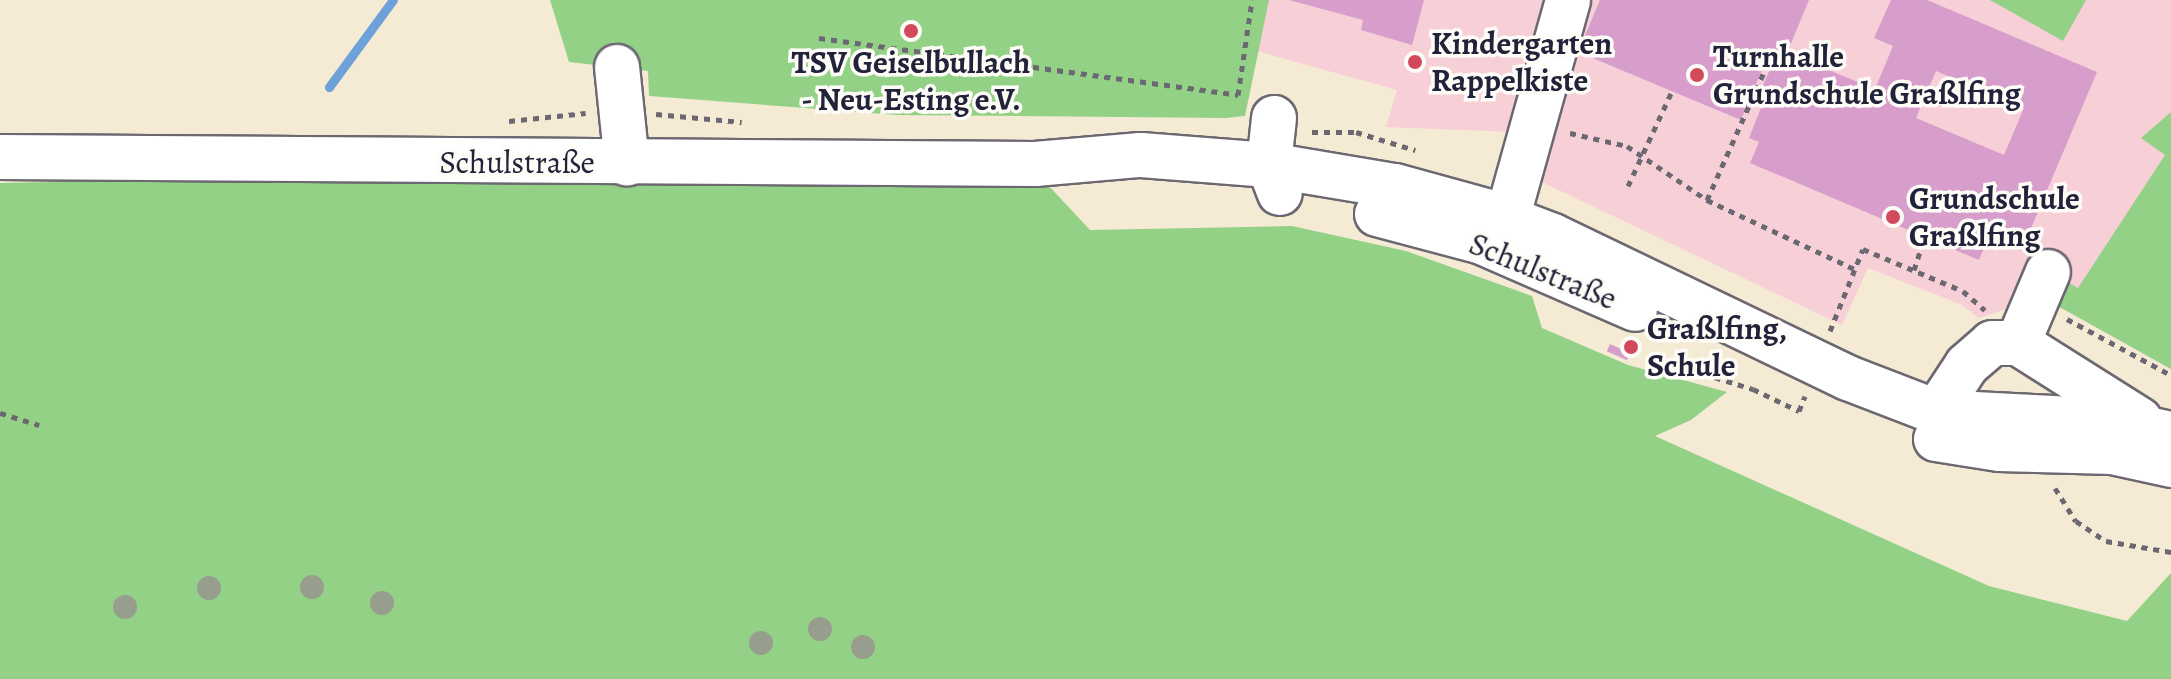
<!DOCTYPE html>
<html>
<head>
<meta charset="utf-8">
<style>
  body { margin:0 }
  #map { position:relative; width:2171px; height:679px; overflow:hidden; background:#f5ead4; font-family:Alegreya,serif }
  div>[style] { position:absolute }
  .built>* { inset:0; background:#f6cfd7 }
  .green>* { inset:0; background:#93d186 }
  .stream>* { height:9px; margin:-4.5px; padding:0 4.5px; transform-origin:4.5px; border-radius:4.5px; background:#6ea1da }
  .building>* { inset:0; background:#d79ecb; transform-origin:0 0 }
  .path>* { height:5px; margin-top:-2.5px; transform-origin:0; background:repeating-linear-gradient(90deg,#6c6871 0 6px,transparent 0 12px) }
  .roads { filter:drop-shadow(2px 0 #6c6871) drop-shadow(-2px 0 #6c6871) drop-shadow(0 2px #6c6871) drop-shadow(0 -2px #6c6871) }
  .minor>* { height:44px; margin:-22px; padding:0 22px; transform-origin:22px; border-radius:22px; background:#fff }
  .trees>* { width:24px; height:24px; margin:-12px; border-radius:50%; background:#979e8e }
  .dots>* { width:22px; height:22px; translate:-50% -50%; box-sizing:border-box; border:4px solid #fdfcf7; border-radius:50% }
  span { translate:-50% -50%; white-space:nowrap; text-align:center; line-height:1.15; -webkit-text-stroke:7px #fdfcf7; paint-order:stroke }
  .poi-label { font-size:32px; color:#22223b; font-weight:700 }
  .left { translate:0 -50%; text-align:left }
  .street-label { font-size:32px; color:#22223b }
</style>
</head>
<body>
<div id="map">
  <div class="built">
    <div style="clip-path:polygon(1259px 0,2171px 0,2171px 369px,2061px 308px,2012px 307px,1979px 318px,1960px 304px,1868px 268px,1842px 325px,1506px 165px,1515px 132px,1386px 127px,1397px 90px,1253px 50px)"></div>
  </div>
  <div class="green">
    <div style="clip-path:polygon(550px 0,1269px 0,1245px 116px,1226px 118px,897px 115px,649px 96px,648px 71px,569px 62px)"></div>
    <div style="clip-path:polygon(1990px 0,2086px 0,2063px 41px)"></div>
    <div style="clip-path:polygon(2171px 112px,2171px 369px,2047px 300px,2060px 278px,2078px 288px,2165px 155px,2141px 138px)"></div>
    <div style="clip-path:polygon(218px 179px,1048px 185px,1090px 230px,1292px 226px,1406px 251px,1532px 296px,1542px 328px,1628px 365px,1727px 392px,1691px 420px,1655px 436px,1989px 586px,2127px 621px,2171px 573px,2171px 679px,0 679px,0 183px)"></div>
  </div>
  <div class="stream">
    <div style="left:329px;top:87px;width:108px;rotate:-53.7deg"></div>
  </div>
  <div class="building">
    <div style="clip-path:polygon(1289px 0,1424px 0,1412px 45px,1361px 30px,1363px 20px)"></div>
    <div style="clip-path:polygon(evenodd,1600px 0,1809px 0,1787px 53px,1875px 89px,1893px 46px,1874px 38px,1891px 0,1927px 0,2097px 72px,2024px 245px,1991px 231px,1979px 260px,1750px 163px,1759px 142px,1749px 138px,1763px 103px,1756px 100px,1773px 63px,1766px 60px,1741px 120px,1578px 52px,1600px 0,1936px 71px,2024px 108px,2004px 155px,1916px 118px,1936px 71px)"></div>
    <div style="left:1610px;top:344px;width:22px;height:8px;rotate:24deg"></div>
  </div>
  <div class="path">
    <div style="left:819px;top:38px;width:423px;rotate:7.7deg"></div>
    <div style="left:1238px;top:95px;width:96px;rotate:-81.6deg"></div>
    <div style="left:656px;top:114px;width:86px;rotate:5.3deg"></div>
    <div style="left:509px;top:121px;width:77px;rotate:-5.9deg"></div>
    <div style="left:1312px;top:132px;width:44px"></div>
    <div style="left:1356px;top:132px;width:62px;rotate:17deg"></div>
    <div style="left:1570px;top:133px;width:58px;rotate:12.8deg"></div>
    <div style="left:1627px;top:146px;width:97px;rotate:34deg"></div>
    <div style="left:1707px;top:200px;width:162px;rotate:25.1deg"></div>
    <div style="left:1628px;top:186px;width:105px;rotate:-65.1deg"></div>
    <div style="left:1707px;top:200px;width:152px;rotate:-66deg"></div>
    <div style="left:1914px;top:270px;width:35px;rotate:-72deg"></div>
    <div style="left:2067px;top:319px;width:118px;rotate:28.3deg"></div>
    <div style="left:1830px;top:331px;width:88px;rotate:-68.1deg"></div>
    <div style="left:1863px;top:249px;width:108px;rotate:22.8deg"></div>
    <div style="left:1963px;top:291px;width:29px;rotate:41deg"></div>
    <div style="left:1669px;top:363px;width:88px;rotate:17.2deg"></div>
    <div style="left:1753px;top:389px;width:51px;rotate:25.6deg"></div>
    <div style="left:1799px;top:411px;width:16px;rotate:-68deg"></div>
    <div style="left:0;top:413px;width:41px;rotate:17.1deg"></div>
    <div style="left:2055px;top:488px;width:39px;rotate:58deg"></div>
    <div style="left:2076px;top:521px;width:36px;rotate:34deg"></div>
    <div style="left:2106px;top:541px;width:66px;rotate:9.6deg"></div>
  </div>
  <div class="roads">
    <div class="minor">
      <div style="left:617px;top:67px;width:97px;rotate:84.1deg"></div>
      <div style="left:1274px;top:118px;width:47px;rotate:96.1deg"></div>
      <div style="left:1269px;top:165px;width:30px;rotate:69deg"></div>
      <div style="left:0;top:157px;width:1035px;rotate:0.39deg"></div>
      <div style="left:1035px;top:164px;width:106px;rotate:-4.9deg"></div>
      <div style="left:1141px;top:155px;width:128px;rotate:4.5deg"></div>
      <div style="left:1269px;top:165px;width:128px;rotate:9.5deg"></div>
      <div style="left:1395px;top:186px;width:98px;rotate:15.3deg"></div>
      <div style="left:1490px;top:212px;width:67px;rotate:20.9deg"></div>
      <div style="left:1553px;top:236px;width:327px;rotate:25.7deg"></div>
      <div style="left:1848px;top:378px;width:94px;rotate:21.1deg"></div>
      <div style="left:1936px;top:412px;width:175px;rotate:2.9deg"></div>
      <div style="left:2111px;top:421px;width:61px;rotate:12.2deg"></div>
      <div style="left:1377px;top:214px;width:109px;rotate:14.9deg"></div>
      <div style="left:1482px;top:242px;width:167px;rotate:23.6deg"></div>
      <div style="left:1507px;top:219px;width:227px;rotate:-74.4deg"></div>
      <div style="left:2018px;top:343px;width:77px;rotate:-67.1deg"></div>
      <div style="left:1947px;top:433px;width:24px;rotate:-118deg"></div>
      <div style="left:1936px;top:412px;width:56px;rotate:-56.6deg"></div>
      <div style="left:1967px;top:365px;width:33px;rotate:-41deg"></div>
      <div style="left:1992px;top:343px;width:26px"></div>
      <div style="left:2018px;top:343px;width:144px;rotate:32.3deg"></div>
      <div style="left:1936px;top:439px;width:64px;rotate:9deg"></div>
      <div style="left:1999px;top:449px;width:113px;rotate:1.5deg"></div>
      <div style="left:2112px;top:452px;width:60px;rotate:12.4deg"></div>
    </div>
  </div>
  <div class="trees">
    <div style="left:312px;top:587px"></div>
    <div style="left:209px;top:588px"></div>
    <div style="left:382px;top:603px"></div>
    <div style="left:125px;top:607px"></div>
    <div style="left:820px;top:629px"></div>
    <div style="left:761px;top:643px"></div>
    <div style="left:863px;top:647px"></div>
  </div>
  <div class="dots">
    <div style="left:911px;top:31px;background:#d1495b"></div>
    <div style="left:1415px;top:62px;background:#d1495b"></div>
    <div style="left:1697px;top:75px;background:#d1495b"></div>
    <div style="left:1893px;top:217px;background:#d1495b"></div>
    <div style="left:1631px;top:347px;background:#d1495b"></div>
  </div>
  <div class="poi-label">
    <span class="left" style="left:1431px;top:62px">Kindergarten<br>Rappelkiste</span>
    <span class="left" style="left:1713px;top:75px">Turnhalle<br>Grundschule Graßlfing</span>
    <span style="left:911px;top:81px">TSV Geiselbullach<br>- Neu-Esting e.V.</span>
    <span class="left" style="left:1909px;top:217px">Grundschule<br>Graßlfing</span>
    <span class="left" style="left:1647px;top:347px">Graßlfing,<br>Schule</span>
  </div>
  <div class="street-label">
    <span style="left:517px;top:162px">Schulstraße</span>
    <span style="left:1543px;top:271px;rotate:22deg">Schulstraße</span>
  </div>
</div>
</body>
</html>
